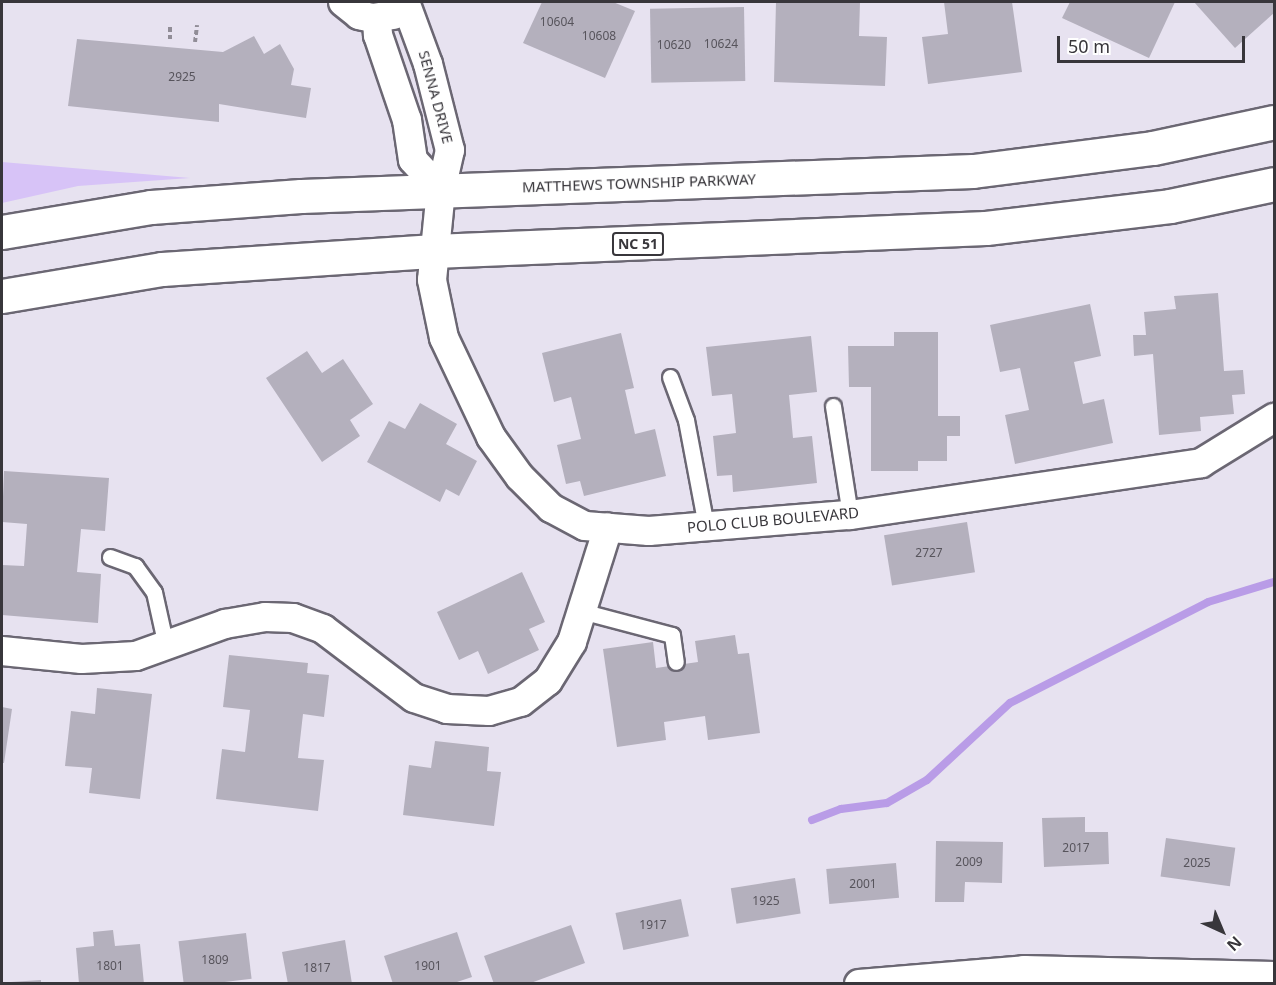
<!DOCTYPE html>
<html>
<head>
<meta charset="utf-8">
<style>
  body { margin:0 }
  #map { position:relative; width:1276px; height:985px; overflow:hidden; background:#e7e2f0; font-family:"Noto Sans",sans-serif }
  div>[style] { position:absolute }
  .green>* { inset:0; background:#d7c3f7 }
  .stream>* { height:8px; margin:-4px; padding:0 4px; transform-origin:4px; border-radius:4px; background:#b99ce7 }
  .building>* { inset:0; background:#b4b0bd; transform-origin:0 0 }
  .path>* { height:4px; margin-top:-2px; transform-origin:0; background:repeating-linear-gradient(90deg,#918d97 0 4.5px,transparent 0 7.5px) }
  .roads { filter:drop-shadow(2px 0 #6b6773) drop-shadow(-2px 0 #6b6773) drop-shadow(0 2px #6b6773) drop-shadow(0 -2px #6b6773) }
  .lane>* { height:15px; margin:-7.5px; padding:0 7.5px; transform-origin:7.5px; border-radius:7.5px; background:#fff }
  .street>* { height:28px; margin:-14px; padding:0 14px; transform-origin:14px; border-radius:14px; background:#fff }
  .primary>* { height:33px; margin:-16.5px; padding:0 16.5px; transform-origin:16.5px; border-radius:16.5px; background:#fff }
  span { translate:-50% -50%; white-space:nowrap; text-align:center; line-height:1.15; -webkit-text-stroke:5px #fff; paint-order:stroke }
  .number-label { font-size:12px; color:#57545c }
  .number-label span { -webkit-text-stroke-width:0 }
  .shield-label span { padding:2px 4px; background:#fff; border:2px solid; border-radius:4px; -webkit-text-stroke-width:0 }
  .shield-label { font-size:14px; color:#38363b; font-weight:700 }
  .street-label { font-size:15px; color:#38363b }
  .frame { position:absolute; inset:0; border:3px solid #38363b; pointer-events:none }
  .north { position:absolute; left:1192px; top:901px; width:60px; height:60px; -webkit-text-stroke:4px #fff; paint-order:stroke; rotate:136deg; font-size:16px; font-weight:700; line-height:24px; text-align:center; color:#38363b }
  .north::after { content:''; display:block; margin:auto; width:21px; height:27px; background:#38363b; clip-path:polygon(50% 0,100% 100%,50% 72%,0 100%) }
  .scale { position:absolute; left:1057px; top:36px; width:188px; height:27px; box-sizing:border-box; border:3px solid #38363b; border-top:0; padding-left:8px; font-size:18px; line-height:21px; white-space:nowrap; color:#38363b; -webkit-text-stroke:4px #fff; paint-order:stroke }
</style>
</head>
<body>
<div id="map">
  <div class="green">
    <div style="clip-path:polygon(2px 162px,190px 178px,78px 186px,2px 203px)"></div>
  </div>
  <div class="stream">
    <div style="left:812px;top:820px;width:31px;rotate:-21deg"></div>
    <div style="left:841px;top:809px;width:46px;rotate:-7.4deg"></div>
    <div style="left:887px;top:803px;width:46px;rotate:-29.9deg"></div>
    <div style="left:927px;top:780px;width:113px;rotate:-42.9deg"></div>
    <div style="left:1010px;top:703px;width:222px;rotate:-27deg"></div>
    <div style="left:1208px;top:602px;width:69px;rotate:-16.9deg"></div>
  </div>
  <div class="building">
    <div style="clip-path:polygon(542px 2px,613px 2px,635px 11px,605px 78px,523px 43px)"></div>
    <div style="clip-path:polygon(776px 2px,860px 2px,859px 36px,887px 37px,885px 86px,774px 82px)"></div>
    <div style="clip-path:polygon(944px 2px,1012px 2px,1022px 72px,928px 84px,922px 37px,948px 34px)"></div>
    <div style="clip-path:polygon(1070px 2px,1175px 2px,1149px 58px,1062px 18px)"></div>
    <div style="clip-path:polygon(1194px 2px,1274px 2px,1274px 13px,1235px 48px)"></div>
    <div style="left:744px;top:7px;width:74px;height:94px;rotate:89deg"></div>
    <div style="clip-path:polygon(254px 36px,264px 54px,280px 44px,294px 69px,291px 85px,311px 88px,306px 118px,219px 104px,219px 122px,68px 106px,77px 39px,223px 52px)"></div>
    <div style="clip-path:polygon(1218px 293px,1224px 371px,1243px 370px,1245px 394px,1232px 395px,1234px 414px,1200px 417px,1201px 431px,1159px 435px,1153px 354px,1134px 356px,1133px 335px,1146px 335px,1144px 312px,1176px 309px,1174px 296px)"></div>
    <div style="clip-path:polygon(1090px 304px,1101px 356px,1074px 362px,1083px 404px,1104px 399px,1113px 443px,1015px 464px,1005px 415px,1029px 410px,1020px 368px,1000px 372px,990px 325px)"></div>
    <div style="clip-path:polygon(894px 332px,938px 332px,938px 416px,960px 416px,960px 436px,947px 436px,947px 461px,918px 461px,918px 471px,871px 471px,871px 387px,849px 387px,848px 346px,894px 346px)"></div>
    <div style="clip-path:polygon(621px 333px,634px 388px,625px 390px,635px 434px,655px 429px,666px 476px,584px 496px,580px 481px,566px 484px,557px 445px,581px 439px,571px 397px,554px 402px,542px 353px)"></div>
    <div style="clip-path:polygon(811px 336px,817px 392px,789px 395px,793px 438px,812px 436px,817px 483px,733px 492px,732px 475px,717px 476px,713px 436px,736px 433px,732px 394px,712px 396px,706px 347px)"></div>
    <div style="clip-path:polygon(307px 351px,322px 373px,343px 359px,373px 404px,350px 420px,360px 436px,322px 462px,266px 378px)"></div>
    <div style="clip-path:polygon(420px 403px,457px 424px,446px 444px,477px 461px,459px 496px,446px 489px,440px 502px,367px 462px,389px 421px,405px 429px)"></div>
    <div style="clip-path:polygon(4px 471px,109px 478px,105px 531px,81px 529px,77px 572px,101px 574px,98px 623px,2px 615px,2px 565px,24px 566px,27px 524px,2px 522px)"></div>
    <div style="left:967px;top:522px;width:51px;height:84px;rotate:81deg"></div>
    <div style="clip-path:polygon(522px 572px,545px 622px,529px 629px,539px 650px,488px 674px,478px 651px,459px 660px,437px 612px)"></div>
    <div style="clip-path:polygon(735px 635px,738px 654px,749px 653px,760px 733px,708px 740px,705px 716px,664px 722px,666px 740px,617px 747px,603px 649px,653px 642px,656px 668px,698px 662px,695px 641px)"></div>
    <div style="clip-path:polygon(229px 655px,308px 663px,307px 673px,329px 675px,324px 717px,303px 714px,298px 758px,324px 760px,318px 811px,216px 799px,222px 749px,245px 752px,250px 710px,223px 707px)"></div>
    <div style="clip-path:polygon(97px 688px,152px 694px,140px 799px,89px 793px,92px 768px,65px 766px,71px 711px,95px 714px)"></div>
    <div style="clip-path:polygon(2px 707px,12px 709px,4px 763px,2px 763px)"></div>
    <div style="clip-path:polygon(435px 741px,489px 747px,487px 771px,501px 772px,494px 826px,403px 815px,409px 765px,431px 768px)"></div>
    <div style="clip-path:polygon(1085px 817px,1085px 832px,1108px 832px,1109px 864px,1044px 867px,1042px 818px)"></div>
    <div style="left:1166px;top:838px;width:70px;height:39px;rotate:8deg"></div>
    <div style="clip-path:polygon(936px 841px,1003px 842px,1002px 883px,965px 882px,964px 902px,935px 902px)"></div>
    <div style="left:896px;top:863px;width:35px;height:70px;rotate:85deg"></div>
    <div style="left:795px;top:878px;width:36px;height:65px;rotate:81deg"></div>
    <div style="left:681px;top:899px;width:38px;height:67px;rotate:78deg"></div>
    <div style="clip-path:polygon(571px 925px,585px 963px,528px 984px,494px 984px,484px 956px)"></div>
    <div style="clip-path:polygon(113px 930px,115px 946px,140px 944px,144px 984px,79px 984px,76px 948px,94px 946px,93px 932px)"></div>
    <div style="clip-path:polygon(457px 932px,472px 977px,451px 984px,393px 984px,384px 956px)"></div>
    <div style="left:246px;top:933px;width:46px;height:68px;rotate:83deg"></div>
    <div style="clip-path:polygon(345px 940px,352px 984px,288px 984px,282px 952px)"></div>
    <div style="clip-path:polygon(41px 980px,41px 984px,11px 984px,11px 982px)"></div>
  </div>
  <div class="path">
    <div style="left:170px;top:39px;width:15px;rotate:-90deg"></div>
    <div style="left:195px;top:42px;width:17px;rotate:-83deg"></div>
  </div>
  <div class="roads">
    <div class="lane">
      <div style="left:670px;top:377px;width:46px;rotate:69.6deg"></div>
      <div style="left:686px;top:420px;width:108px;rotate:79.3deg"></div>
      <div style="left:833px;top:406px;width:110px;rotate:81.1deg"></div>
      <div style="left:110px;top:557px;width:27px;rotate:20deg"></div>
      <div style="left:135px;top:566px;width:32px;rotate:54deg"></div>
      <div style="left:154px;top:592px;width:55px;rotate:77.5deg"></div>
      <div style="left:581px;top:611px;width:94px;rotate:14.8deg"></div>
      <div style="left:672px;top:635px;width:27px;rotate:82deg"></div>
    </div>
    <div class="street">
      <div style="left:343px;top:2px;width:21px;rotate:39deg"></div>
      <div style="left:359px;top:15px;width:13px;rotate:13deg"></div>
      <div style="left:372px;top:18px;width:22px;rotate:-8deg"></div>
      <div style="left:407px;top:7px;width:61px;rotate:69.8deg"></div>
      <div style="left:428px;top:64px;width:89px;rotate:75.7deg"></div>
      <div style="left:450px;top:150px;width:41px;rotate:102.7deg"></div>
      <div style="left:441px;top:190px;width:90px;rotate:95.7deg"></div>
      <div style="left:432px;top:280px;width:59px;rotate:78.3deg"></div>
      <div style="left:444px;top:338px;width:110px;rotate:64.6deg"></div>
      <div style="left:491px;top:437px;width:49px;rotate:54.1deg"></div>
      <div style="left:520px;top:477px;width:44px;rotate:45deg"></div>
      <div style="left:551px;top:508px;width:38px;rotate:28deg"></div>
      <div style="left:585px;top:526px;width:64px;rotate:4.5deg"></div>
      <div style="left:649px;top:531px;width:202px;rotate:-4.6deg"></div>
      <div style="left:850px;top:515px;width:355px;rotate:-8.4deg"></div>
      <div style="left:1201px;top:463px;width:86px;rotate:-31.7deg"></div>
      <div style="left:377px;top:18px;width:17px;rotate:87deg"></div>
      <div style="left:378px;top:35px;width:90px;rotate:71.2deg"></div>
      <div style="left:407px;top:120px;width:40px;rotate:81.5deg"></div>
      <div style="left:413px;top:160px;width:41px;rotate:47deg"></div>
      <div style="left:2px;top:651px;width:80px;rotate:5.7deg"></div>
      <div style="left:82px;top:659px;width:54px;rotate:-3.2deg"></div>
      <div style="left:136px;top:656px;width:95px;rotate:-19.8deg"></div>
      <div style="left:225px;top:624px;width:41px;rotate:-9.9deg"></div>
      <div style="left:265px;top:617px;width:28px;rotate:2deg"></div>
      <div style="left:293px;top:618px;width:32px;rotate:20deg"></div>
      <div style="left:323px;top:629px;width:114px;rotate:37.2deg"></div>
      <div style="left:414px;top:698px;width:35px;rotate:18deg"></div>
      <div style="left:447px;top:709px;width:42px;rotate:2.7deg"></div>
      <div style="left:489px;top:711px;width:33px;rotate:-16deg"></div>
      <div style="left:521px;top:702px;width:34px;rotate:-38deg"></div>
      <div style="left:548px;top:681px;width:46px;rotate:-58.4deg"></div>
      <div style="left:572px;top:642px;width:120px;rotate:-72.5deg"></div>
      <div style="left:859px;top:984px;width:166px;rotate:-4.8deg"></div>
      <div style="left:1024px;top:970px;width:250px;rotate:1.4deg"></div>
    </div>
    <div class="primary">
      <div style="left:2px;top:232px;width:151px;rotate:-9.5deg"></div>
      <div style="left:151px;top:207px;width:150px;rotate:-4.2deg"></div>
      <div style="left:301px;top:196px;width:672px;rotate:-2.13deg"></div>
      <div style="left:973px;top:171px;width:181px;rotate:-7.3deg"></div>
      <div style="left:1153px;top:148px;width:124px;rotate:-12.1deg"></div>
      <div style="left:2px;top:296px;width:162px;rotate:-9.6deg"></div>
      <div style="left:162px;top:269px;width:273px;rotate:-3.8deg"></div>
      <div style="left:434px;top:251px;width:552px;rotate:-2.39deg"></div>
      <div style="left:986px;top:228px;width:185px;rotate:-6.8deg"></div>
      <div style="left:1170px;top:206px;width:106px;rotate:-11.9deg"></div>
    </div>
  </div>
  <div class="number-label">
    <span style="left:557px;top:22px">10604</span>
    <span style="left:599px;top:36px">10608</span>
    <span style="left:721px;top:44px">10624</span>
    <span style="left:674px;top:45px">10620</span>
    <span style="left:182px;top:77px">2925</span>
    <span style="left:929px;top:553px">2727</span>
    <span style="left:1076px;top:848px">2017</span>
    <span style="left:969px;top:862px">2009</span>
    <span style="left:1197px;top:863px">2025</span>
    <span style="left:863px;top:884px">2001</span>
    <span style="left:766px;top:901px">1925</span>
    <span style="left:653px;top:925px">1917</span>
    <span style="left:215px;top:960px">1809</span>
    <span style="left:110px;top:966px">1801</span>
    <span style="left:428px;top:966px">1901</span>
    <span style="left:317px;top:968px">1817</span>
  </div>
  <div class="shield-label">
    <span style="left:638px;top:244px">NC 51</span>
  </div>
  <div class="street-label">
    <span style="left:436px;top:97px;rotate:75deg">SENNA DRIVE</span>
    <span style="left:639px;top:183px;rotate:-2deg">MATTHEWS TOWNSHIP PARKWAY</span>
    <span style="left:773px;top:520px;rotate:-5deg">POLO CLUB BOULEVARD</span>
  </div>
  <div class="frame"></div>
  <div class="north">N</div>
  <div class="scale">50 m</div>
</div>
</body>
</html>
